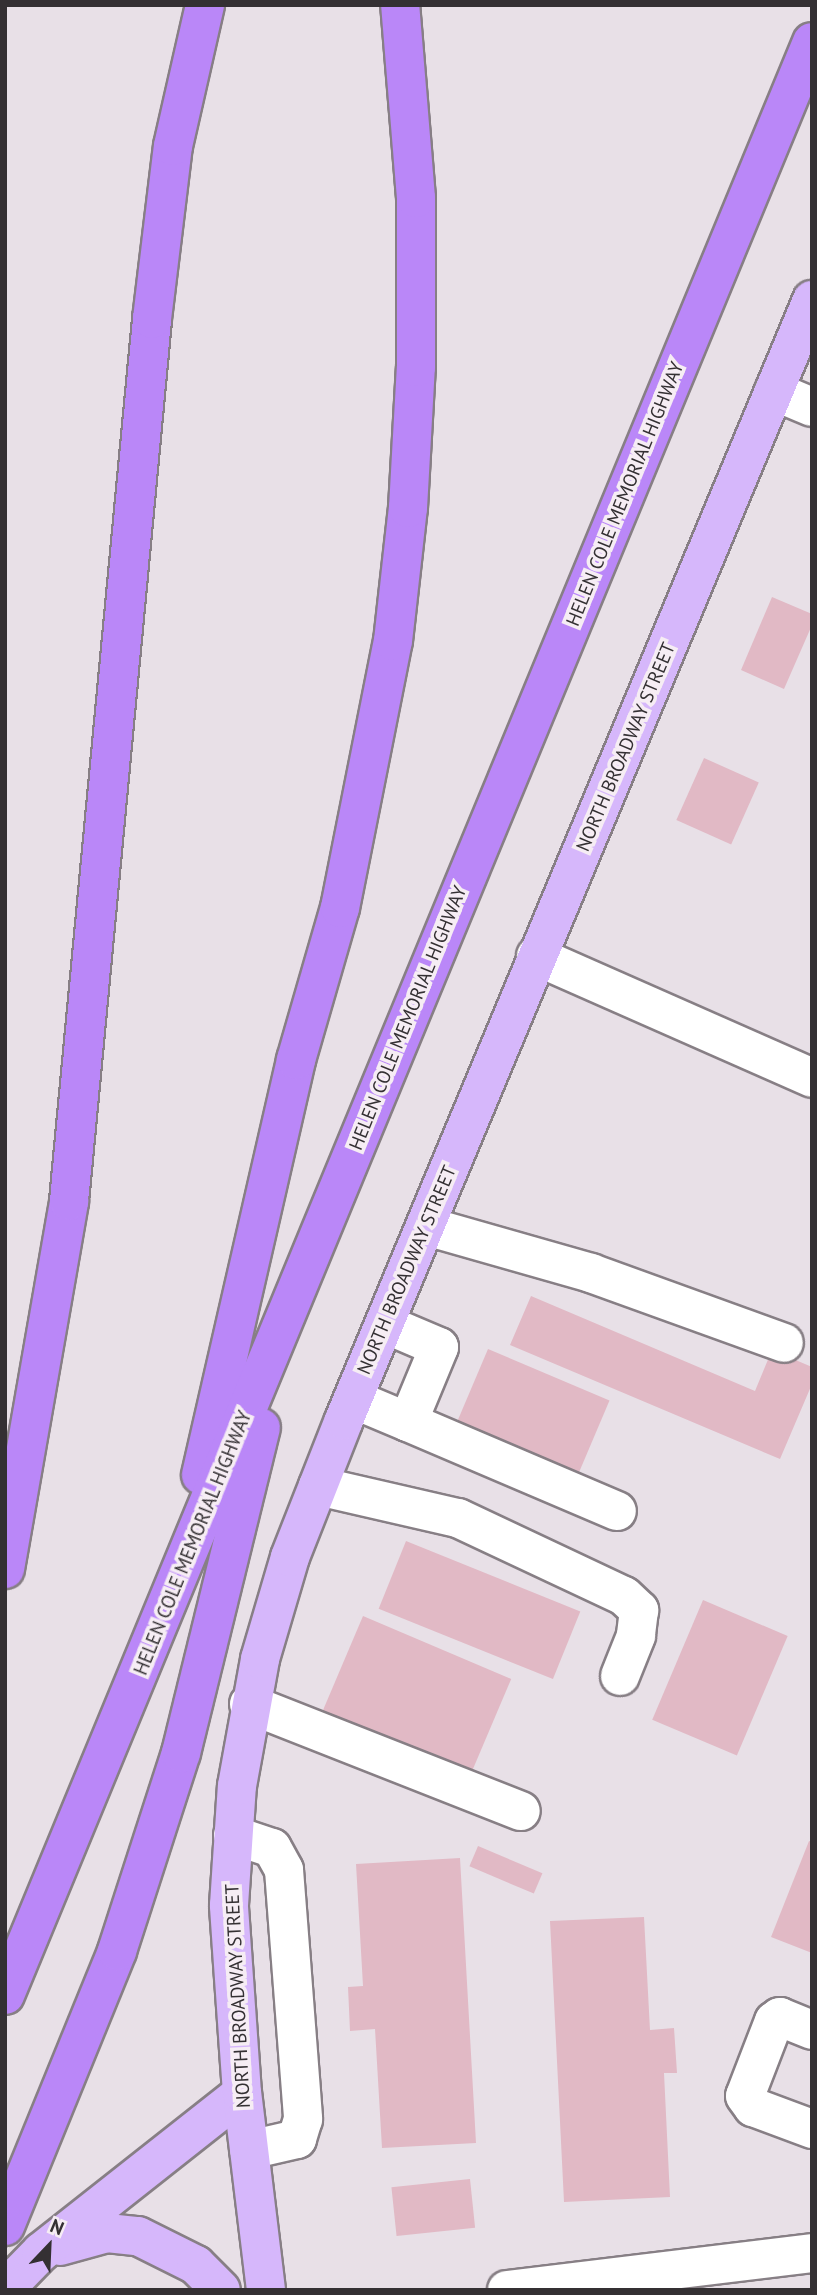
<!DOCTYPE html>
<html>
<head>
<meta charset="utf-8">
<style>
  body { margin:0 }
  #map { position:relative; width:817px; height:2295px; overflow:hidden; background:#e8e0e7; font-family:"PT Sans",sans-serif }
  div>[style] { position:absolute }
  .building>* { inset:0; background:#e1b9c5; transform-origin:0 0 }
  .roads { filter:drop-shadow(2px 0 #877f85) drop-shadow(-2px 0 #877f85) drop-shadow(0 2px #877f85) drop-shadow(0 -2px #877f85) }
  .minor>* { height:38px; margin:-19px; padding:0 19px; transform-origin:19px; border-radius:19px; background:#fff }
  .major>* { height:38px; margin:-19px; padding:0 19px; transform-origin:19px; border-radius:19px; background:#d6b7fb }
  .highway>* { height:38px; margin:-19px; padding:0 19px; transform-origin:19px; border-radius:19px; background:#ba87f8 }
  span { translate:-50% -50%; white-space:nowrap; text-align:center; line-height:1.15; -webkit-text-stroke:7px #f6edf4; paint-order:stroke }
  .street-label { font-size:19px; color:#343033 }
  .frame { position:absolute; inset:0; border:7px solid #343033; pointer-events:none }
  .north { position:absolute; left:14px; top:2211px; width:70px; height:70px; -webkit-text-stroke:5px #f6edf4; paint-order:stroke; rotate:23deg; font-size:19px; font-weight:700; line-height:28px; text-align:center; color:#343033 }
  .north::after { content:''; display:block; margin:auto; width:24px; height:32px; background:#343033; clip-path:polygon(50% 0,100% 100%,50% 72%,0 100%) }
</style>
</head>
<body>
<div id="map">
  <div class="building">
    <div style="clip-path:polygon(772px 597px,812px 614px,812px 625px,784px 689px,741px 670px)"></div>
    <div style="left:704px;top:758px;width:60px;height:68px;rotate:24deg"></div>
    <div style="clip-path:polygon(531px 1296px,755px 1391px,772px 1350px,812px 1367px,812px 1384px,780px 1459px,510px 1345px)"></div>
    <div style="left:488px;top:1349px;width:132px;height:85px;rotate:23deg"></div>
    <div style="left:406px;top:1541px;width:188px;height:73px;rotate:22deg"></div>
    <div style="left:703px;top:1600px;width:92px;height:130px;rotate:23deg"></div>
    <div style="left:363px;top:1616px;width:161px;height:112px;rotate:23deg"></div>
    <div style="clip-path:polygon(809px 1841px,812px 1842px,812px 1953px,771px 1937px)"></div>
    <div style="left:478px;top:1846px;width:70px;height:22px;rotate:23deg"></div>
    <div style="clip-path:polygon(460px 1858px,476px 2143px,382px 2148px,375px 2029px,350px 2031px,348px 1987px,363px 1986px,356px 1864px)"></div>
    <div style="clip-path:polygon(644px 1917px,650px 2030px,674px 2028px,677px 2073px,664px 2073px,670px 2197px,564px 2202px,550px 1921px)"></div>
    <div style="left:470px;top:2179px;width:49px;height:79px;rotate:84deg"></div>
  </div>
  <div class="roads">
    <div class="minor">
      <div style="left:774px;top:391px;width:41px;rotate:22.8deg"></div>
      <div style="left:536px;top:956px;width:302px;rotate:23.8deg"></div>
      <div style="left:426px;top:1226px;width:172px;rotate:15.9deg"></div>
      <div style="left:591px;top:1273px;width:205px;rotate:19.9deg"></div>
      <div style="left:353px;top:1399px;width:60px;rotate:22.7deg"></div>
      <div style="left:408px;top:1422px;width:81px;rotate:-67.5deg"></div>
      <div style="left:439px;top:1347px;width:59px;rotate:-156.9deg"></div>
      <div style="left:408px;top:1422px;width:227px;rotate:23.1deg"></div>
      <div style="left:318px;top:1486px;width:144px;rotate:12.9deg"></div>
      <div style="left:458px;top:1518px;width:183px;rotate:25.2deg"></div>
      <div style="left:624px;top:1596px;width:21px;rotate:43deg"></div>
      <div style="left:639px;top:1610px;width:26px;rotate:97deg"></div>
      <div style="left:636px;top:1636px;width:43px;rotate:111.8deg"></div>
      <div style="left:249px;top:1704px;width:292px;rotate:21.5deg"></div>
      <div style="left:233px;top:1835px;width:41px;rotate:18.4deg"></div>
      <div style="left:272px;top:1848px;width:25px;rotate:61deg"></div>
      <div style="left:284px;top:1870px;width:250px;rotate:85.6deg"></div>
      <div style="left:303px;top:2119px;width:21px;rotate:107deg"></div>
      <div style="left:297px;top:2139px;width:49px;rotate:167.1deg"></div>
      <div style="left:812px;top:2030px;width:35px;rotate:-158deg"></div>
      <div style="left:780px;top:2017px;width:7px;rotate:146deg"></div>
      <div style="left:774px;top:2021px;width:80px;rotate:111.1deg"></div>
      <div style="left:745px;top:2096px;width:14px;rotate:54deg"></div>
      <div style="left:753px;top:2107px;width:63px;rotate:20.4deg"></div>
      <div style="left:507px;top:2290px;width:307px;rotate:-6.9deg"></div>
    </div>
    <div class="major">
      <div style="left:60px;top:2246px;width:49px;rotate:-15.5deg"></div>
      <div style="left:107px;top:2233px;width:31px;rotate:6deg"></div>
      <div style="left:138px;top:2236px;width:65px;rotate:26.6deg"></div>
      <div style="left:196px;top:2265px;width:35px;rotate:45deg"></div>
      <div style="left:5px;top:2289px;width:52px;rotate:-45.8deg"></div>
      <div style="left:41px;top:2252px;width:256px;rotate:-38.3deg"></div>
      <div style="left:266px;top:2290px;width:198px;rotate:-96.9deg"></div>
      <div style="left:242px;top:2093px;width:188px;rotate:-94deg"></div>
      <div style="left:229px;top:1905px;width:119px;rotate:-86.2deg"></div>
      <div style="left:237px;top:1786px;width:129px;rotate:-79.7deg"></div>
      <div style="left:260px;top:1659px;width:106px;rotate:-73.6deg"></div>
      <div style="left:290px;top:1557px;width:147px;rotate:-68.5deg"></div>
      <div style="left:344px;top:1420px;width:1214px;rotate:-67.32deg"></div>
    </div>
    <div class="highway">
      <div style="left:201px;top:1475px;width:426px;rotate:-77.1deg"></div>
      <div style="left:296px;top:1060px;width:158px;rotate:-73.9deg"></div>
      <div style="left:340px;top:908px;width:272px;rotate:-78.8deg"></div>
      <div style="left:393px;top:641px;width:134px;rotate:-83.6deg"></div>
      <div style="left:408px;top:508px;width:141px;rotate:-86.8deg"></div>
      <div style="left:416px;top:367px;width:169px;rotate:-90deg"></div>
      <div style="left:416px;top:198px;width:194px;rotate:-94.7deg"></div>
      <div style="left:5px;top:1569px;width:374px;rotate:-80.1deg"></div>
      <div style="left:69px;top:1201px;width:886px;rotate:-84.62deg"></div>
      <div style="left:152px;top:319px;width:174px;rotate:-83.1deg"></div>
      <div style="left:173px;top:146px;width:145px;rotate:-77.2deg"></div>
      <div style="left:5px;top:1995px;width:2113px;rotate:-67.55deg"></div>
      <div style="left:5px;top:2226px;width:297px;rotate:-67.8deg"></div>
      <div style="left:117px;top:1951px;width:208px;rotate:-72.1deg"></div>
      <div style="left:181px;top:1753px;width:335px;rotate:-76.2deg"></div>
    </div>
  </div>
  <div class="street-label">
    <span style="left:625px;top:494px;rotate:-68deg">HELEN COLE MEMORIAL HIGHWAY</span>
    <span style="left:626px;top:747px;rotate:-67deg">NORTH BROADWAY STREET</span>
    <span style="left:408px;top:1018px;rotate:-68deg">HELEN COLE MEMORIAL HIGHWAY</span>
    <span style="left:407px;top:1270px;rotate:-67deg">NORTH BROADWAY STREET</span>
    <span style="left:193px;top:1543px;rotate:-68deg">HELEN COLE MEMORIAL HIGHWAY</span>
    <span style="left:238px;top:1996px;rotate:-93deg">NORTH BROADWAY STREET</span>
  </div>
  <div class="frame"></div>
  <div class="north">N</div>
</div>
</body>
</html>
